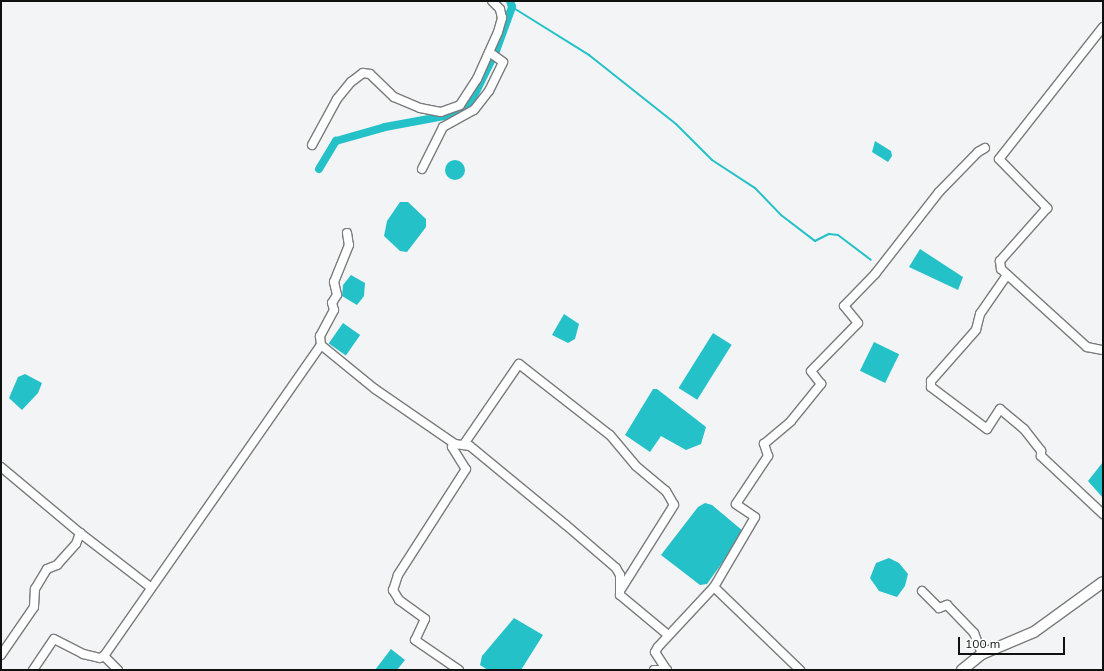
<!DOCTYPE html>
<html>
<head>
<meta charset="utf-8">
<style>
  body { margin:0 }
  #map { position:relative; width:1104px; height:671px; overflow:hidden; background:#f3f4f5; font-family:Mulish,sans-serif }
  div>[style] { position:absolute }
  .water>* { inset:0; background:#25c1c9; transform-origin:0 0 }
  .round { border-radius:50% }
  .stream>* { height:2px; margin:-1px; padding:0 1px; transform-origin:1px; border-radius:1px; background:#25c1c9 }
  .canal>* { height:8px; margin:-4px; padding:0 4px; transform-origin:4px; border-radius:4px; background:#25c1c9 }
  .roads { filter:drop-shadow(1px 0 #7a7b7c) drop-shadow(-1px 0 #7a7b7c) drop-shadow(0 1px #7a7b7c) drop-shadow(0 -1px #7a7b7c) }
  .minor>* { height:8px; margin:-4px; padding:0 4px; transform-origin:4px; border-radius:4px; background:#fff }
  .major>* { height:10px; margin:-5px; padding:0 5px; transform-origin:5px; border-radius:5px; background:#fff }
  span { translate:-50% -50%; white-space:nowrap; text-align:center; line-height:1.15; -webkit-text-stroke:3px #fff; paint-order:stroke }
  .frame { position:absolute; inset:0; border:2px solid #0f1010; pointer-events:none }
  .scale { position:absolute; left:958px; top:637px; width:107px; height:18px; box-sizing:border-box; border:2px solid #0f1010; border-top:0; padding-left:5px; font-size:12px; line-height:14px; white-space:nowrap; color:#0f1010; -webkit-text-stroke:3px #fff; paint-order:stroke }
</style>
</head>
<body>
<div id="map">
  <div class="water">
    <div style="clip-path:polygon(875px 141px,891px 151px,892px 156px,888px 162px,872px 152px)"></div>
    <div class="round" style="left:445px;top:160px;width:20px;height:20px"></div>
    <div style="clip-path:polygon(400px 202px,408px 202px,426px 219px,426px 227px,407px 252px,400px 251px,384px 236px,387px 221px)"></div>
    <div style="clip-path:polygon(920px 249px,963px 277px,958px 290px,909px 267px)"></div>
    <div style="clip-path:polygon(351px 275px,365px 283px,364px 296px,357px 305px,342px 296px,343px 285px)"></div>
    <div style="clip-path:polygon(564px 314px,579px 324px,575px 339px,568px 343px,552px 335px)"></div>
    <div style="left:343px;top:323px;width:21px;height:25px;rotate:35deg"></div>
    <div style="left:713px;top:333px;width:22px;height:65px;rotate:32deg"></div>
    <div style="left:874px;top:342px;width:28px;height:32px;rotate:26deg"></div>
    <div style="clip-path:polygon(25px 374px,42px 383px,38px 393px,22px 410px,9px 398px,18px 377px)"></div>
    <div style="clip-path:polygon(653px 389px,657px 389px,706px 427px,701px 444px,686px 450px,661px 436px,650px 452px,625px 435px)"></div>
    <div style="clip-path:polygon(1103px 462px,1103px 498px,1088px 481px)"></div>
    <div style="clip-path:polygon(705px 503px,712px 505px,743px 531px,742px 535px,707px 584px,700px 585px,661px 555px,698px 507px)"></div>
    <div style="clip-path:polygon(889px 558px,899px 563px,908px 574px,905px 586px,897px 597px,879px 591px,870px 578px,876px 563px)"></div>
    <div style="clip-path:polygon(514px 618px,543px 635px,521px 670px,488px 670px,480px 665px,482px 656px)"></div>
    <div style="clip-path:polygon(391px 649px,405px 660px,397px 670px,375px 670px)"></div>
  </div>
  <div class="stream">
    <div style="left:512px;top:7px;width:91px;rotate:31.9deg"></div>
    <div style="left:589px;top:55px;width:111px;rotate:38.4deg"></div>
    <div style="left:676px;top:124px;width:51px;rotate:45deg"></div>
    <div style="left:712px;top:160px;width:51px;rotate:33.1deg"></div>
    <div style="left:755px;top:188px;width:37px;rotate:46deg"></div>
    <div style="left:781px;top:215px;width:43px;rotate:37.4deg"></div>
    <div style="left:815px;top:241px;width:16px;rotate:-27deg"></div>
    <div style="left:829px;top:234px;width:9px;rotate:6deg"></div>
    <div style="left:838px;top:235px;width:41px;rotate:37.1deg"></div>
  </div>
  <div class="canal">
    <div style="left:319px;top:169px;width:33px;rotate:-59deg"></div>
    <div style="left:336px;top:141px;width:51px;rotate:-15.9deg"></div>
    <div style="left:385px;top:127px;width:71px;rotate:-10.5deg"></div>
    <div style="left:455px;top:114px;width:18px;rotate:-34deg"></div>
    <div style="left:470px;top:104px;width:59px;rotate:-63.9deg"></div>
    <div style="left:496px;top:51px;width:47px;rotate:-70deg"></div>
    <div style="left:512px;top:7px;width:6px;rotate:-108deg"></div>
  </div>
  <div class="roads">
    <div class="minor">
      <div style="left:1103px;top:27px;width:168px;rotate:128.2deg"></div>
      <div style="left:999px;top:159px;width:69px;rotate:45.6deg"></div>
      <div style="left:1047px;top:208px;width:71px;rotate:131.6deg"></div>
      <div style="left:1000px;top:261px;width:8px;rotate:83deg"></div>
      <div style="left:1001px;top:269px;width:116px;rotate:42.2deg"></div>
      <div style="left:1087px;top:347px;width:16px;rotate:11deg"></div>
      <div style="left:312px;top:145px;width:52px;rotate:-61.5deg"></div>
      <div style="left:337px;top:99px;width:22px;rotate:-51deg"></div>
      <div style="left:351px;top:82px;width:15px;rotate:-37deg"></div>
      <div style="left:363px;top:73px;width:7px;rotate:8deg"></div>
      <div style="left:370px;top:74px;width:33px;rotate:44deg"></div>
      <div style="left:394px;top:97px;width:28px;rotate:23deg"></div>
      <div style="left:420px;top:108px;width:21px;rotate:11deg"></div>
      <div style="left:441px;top:112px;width:20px;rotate:-20deg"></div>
      <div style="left:460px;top:105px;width:31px;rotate:-57deg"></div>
      <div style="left:477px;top:79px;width:51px;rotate:-65.9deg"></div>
      <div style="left:498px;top:32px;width:15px;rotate:-74deg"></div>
      <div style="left:502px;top:18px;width:9px;rotate:-103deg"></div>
      <div style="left:500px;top:9px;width:11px;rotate:-135deg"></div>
      <div style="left:422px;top:169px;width:47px;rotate:-63.4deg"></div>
      <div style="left:443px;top:127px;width:35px;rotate:-29deg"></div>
      <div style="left:474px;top:110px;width:24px;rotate:-52deg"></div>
      <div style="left:489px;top:91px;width:32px;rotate:-64deg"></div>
      <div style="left:503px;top:62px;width:17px;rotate:-144deg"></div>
      <div style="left:347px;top:233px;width:12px;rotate:81deg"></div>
      <div style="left:349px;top:245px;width:40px;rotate:112deg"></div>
      <div style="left:334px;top:282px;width:13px;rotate:77deg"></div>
      <div style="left:337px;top:295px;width:9px;rotate:122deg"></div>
      <div style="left:332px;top:303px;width:7px;rotate:74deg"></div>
      <div style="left:334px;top:310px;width:30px;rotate:118deg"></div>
      <div style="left:320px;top:336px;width:9px;rotate:84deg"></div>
      <div style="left:321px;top:345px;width:70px;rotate:39.2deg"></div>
      <div style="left:375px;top:389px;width:97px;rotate:34.5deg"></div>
      <div style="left:455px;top:444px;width:15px;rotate:8deg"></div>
      <div style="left:470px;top:446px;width:124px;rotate:39.5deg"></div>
      <div style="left:566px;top:525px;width:66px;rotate:40.7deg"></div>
      <div style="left:616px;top:568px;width:8px;rotate:60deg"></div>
      <div style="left:620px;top:575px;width:20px;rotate:90deg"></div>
      <div style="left:620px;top:595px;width:62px;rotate:39.8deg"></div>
      <div style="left:1007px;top:275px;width:47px;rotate:124.7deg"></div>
      <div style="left:980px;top:314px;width:16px;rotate:104deg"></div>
      <div style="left:976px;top:330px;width:68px;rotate:131.4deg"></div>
      <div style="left:931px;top:381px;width:6px;rotate:90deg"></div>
      <div style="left:931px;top:387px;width:70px;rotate:36.9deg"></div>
      <div style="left:987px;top:429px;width:24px;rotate:-57deg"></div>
      <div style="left:1000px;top:409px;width:31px;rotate:40deg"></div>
      <div style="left:1024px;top:429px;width:28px;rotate:52deg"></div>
      <div style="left:1041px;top:451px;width:5px;rotate:90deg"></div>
      <div style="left:1041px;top:456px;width:85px;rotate:43.1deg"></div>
      <div style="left:455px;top:444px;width:4px;rotate:135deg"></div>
      <div style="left:452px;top:447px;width:26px;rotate:58deg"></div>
      <div style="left:466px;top:469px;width:126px;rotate:122.7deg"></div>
      <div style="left:398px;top:575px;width:16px;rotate:108deg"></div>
      <div style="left:393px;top:590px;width:12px;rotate:59deg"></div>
      <div style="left:399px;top:600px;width:32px;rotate:36deg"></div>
      <div style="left:425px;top:619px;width:23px;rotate:115deg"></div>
      <div style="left:415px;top:640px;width:53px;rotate:34.3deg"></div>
      <div style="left:464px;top:444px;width:97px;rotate:-55.5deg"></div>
      <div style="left:519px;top:364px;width:115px;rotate:38deg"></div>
      <div style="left:610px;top:435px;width:40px;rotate:50deg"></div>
      <div style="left:636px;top:466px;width:39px;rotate:40deg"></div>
      <div style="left:666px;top:491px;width:16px;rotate:60deg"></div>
      <div style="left:674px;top:505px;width:99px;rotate:122.2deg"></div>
      <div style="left:1px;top:467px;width:103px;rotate:39.9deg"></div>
      <div style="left:80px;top:533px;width:88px;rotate:37.6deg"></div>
      <div style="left:714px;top:587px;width:81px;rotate:-59.6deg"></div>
      <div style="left:755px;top:517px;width:23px;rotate:-146deg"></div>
      <div style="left:736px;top:504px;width:58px;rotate:-56.3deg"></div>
      <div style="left:768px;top:456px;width:13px;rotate:-108deg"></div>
      <div style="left:764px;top:444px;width:35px;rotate:-40deg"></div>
      <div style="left:791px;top:421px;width:48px;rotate:-51deg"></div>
      <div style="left:821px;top:384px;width:16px;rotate:-128deg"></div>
      <div style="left:811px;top:371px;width:67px;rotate:-45.6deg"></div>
      <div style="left:858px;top:323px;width:22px;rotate:-129deg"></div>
      <div style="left:844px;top:306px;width:45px;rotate:-45.9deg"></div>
      <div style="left:875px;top:274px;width:104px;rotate:-52deg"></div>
      <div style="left:939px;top:192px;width:56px;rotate:-45.7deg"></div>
      <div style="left:978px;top:152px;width:8px;rotate:-30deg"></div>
      <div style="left:922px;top:591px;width:24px;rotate:45deg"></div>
      <div style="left:939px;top:608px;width:9px;rotate:-21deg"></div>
      <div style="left:947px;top:605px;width:39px;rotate:46deg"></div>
      <div style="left:974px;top:633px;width:22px;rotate:69deg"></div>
      <div style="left:1px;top:655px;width:58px;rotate:-55.5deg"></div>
      <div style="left:34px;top:607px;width:18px;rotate:-87deg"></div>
      <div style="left:35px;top:589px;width:23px;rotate:-59deg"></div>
      <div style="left:47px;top:569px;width:11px;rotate:-22deg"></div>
      <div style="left:57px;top:565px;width:28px;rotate:-48deg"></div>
      <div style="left:76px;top:544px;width:12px;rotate:-70deg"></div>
      <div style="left:666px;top:669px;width:20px;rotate:-123deg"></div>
      <div style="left:655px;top:652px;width:6px;rotate:-59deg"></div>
      <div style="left:658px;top:647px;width:82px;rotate:-47deg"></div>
      <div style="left:714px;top:587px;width:120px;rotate:44deg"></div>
      <div style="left:33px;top:670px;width:37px;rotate:-56deg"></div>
      <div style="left:54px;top:639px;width:33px;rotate:27deg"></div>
      <div style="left:83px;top:654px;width:17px;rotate:13deg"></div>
      <div style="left:100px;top:658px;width:4px;rotate:-27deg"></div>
      <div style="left:118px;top:670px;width:20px;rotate:-135deg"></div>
      <div style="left:104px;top:656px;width:379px;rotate:-55.1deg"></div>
      <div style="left:654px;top:670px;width:13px"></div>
    </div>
    <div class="major">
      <div style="left:962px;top:670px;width:26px;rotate:-39deg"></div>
      <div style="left:982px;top:654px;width:56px;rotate:-22.9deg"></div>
      <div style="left:1034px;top:632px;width:85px;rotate:-35.9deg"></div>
    </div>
  </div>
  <div class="frame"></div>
  <div class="scale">100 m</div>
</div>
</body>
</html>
